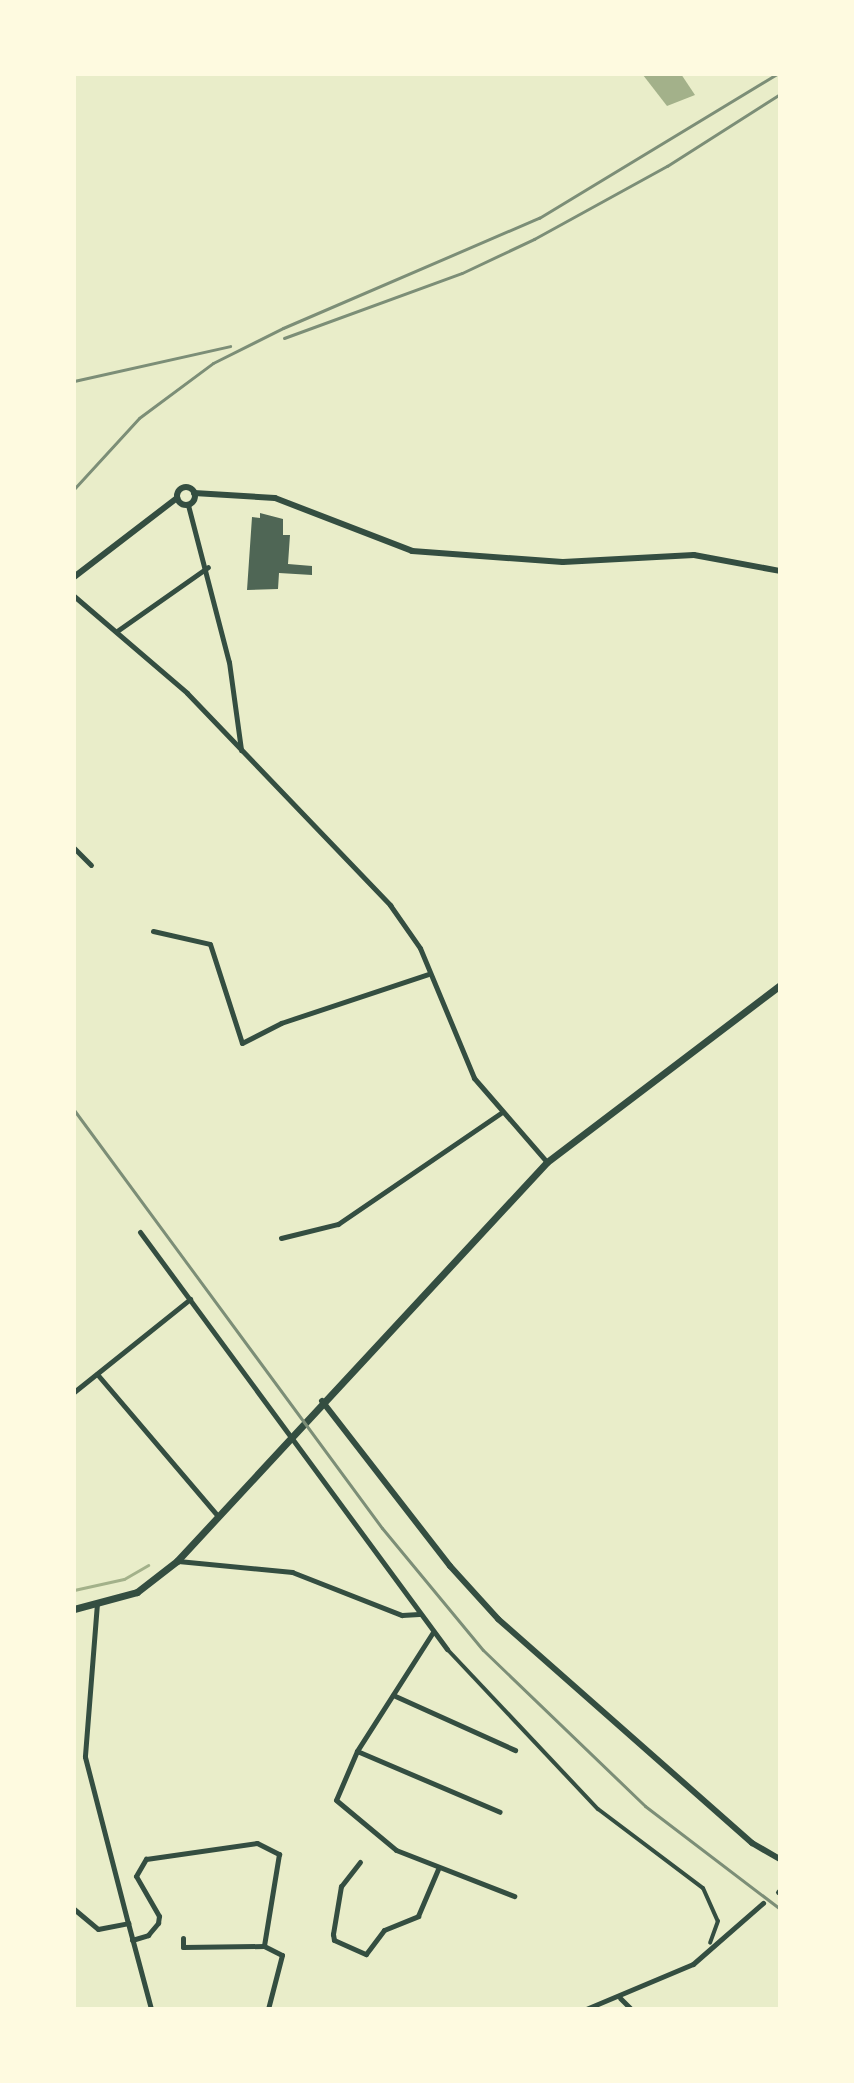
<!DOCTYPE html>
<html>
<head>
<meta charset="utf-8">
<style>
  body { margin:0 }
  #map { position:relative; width:854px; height:2083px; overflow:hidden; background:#e9edc9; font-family:"Open Sans",sans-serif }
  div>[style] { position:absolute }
  .water>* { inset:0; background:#a3b18a }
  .stream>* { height:3px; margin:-1.5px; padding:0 1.5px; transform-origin:1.5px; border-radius:1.5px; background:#a3b18a }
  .building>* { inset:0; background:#4f6655 }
  .pedestrian>* { height:4px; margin:-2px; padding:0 2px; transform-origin:2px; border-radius:2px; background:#344e41 }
  .minor>* { height:5px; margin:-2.5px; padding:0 2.5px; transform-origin:2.5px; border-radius:2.5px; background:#344e41 }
  .tertiary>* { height:6px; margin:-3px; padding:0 3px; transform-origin:3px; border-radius:3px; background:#344e41 }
  .tertiary>.ring { margin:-3px; padding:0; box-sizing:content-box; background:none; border:6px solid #344e41; border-radius:50% }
  .secondary>* { height:7px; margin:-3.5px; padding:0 3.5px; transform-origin:3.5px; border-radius:3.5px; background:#344e41 }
  .rail>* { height:3px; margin:-1.5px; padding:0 1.5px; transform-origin:1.5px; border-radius:1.5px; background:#7c8e77 }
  span { translate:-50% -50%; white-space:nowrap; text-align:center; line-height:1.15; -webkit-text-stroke:6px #fefae0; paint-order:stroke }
  .frame { position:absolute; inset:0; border:76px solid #fefae0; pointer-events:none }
</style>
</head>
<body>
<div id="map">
  <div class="water">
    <div style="clip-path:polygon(681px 74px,695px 95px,667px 106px,643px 75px)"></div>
  </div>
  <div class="stream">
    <div style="left:74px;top:1590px;width:51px;rotate:-12.4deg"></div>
    <div style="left:124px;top:1579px;width:28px;rotate:-30deg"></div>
  </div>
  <div class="building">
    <div style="clip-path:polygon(260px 513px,283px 519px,283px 535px,290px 535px,288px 564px,312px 566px,312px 575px,279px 573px,278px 589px,247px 590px,252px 517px,260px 518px)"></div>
  </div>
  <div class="pedestrian">
    <div style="left:447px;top:1649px;width:220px;rotate:46.7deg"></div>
    <div style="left:598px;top:1809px;width:131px;rotate:37deg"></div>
    <div style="left:703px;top:1888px;width:36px;rotate:66deg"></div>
    <div style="left:718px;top:1921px;width:23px;rotate:110deg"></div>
  </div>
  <div class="minor">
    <div style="left:188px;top:505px;width:162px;rotate:75.4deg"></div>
    <div style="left:229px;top:662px;width:89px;rotate:82.2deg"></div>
    <div style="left:74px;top:596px;width:149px;rotate:40.6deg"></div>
    <div style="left:187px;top:693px;width:294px;rotate:46.2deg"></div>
    <div style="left:390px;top:905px;width:52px;rotate:55.1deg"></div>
    <div style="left:420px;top:948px;width:141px;rotate:67.4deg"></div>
    <div style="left:474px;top:1078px;width:111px;rotate:49deg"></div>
    <div style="left:117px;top:631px;width:111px;rotate:-35.1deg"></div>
    <div style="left:74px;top:848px;width:24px;rotate:45deg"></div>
    <div style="left:153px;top:931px;width:58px;rotate:12.8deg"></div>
    <div style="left:210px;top:944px;width:104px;rotate:72.1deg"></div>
    <div style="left:242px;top:1043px;width:44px;rotate:-27.1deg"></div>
    <div style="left:281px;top:1023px;width:155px;rotate:-18.4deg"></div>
    <div style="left:140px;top:1232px;width:518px;rotate:53.64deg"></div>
    <div style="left:281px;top:1238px;width:59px;rotate:-13.8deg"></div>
    <div style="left:338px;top:1224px;width:197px;rotate:-34.3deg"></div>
    <div style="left:97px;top:1374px;width:187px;rotate:49.6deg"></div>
    <div style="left:74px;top:1392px;width:149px;rotate:-38.7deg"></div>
    <div style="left:178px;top:1561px;width:115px;rotate:5.5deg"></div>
    <div style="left:292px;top:1572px;width:118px;rotate:21.4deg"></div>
    <div style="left:402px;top:1615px;width:17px;rotate:-3deg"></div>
    <div style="left:97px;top:1603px;width:154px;rotate:94.5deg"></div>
    <div style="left:85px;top:1757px;width:171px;rotate:75.5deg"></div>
    <div style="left:433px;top:1632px;width:141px;rotate:122.6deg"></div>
    <div style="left:357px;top:1751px;width:53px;rotate:113.2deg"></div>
    <div style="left:336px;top:1800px;width:78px;rotate:39.8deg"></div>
    <div style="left:396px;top:1850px;width:127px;rotate:21.3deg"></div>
    <div style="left:393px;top:1695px;width:134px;rotate:24.3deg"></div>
    <div style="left:357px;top:1751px;width:155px;rotate:23.1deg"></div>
    <div style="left:360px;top:1862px;width:31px;rotate:128deg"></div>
    <div style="left:341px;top:1886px;width:49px;rotate:99.5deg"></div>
    <div style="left:333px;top:1934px;width:6px;rotate:81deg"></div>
    <div style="left:334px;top:1940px;width:35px;rotate:24deg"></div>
    <div style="left:366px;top:1954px;width:30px;rotate:-53deg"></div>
    <div style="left:384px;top:1930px;width:37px;rotate:-22deg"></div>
    <div style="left:418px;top:1916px;width:51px;rotate:-66.9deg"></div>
    <div style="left:778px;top:1892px;width:3px;rotate:-45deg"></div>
    <div style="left:74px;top:1909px;width:31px;rotate:40deg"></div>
    <div style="left:98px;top:1929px;width:31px;rotate:-11deg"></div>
    <div style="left:128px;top:1923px;width:89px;rotate:75deg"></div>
    <div style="left:132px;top:1940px;width:17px;rotate:-17deg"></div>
    <div style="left:148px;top:1935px;width:16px;rotate:-50deg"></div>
    <div style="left:158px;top:1923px;width:7px;rotate:-82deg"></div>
    <div style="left:159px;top:1916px;width:46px;rotate:-119.9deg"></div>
    <div style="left:136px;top:1876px;width:20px;rotate:-60deg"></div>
    <div style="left:146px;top:1859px;width:112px;rotate:-8.2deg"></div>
    <div style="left:257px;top:1843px;width:25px;rotate:27deg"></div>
    <div style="left:279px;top:1854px;width:93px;rotate:99.3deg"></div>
    <div style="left:264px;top:1946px;width:81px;rotate:179.3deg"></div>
    <div style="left:183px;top:1947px;width:9px;rotate:-90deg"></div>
    <div style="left:264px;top:1946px;width:20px;rotate:27deg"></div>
    <div style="left:282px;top:1955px;width:56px;rotate:104.5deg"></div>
    <div style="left:620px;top:1998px;width:16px;rotate:45deg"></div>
    <div style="left:586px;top:2009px;width:116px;rotate:-22.8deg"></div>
    <div style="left:693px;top:1964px;width:93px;rotate:-41.1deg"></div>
  </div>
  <div class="tertiary">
    <div class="ring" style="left:177px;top:487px;width:12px;height:12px"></div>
    <div style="left:194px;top:493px;width:81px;rotate:3.5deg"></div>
    <div style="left:275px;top:498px;width:147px;rotate:21.1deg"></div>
    <div style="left:412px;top:551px;width:151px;rotate:4.2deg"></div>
    <div style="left:563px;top:562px;width:131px;rotate:-3.1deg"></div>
    <div style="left:694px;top:555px;width:87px;rotate:10.5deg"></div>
    <div style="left:74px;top:577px;width:130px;rotate:-37.5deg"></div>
    <div style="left:322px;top:1401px;width:209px;rotate:52.2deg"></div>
    <div style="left:450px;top:1566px;width:72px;rotate:47.8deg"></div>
    <div style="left:498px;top:1619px;width:339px;rotate:41.4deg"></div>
    <div style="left:752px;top:1843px;width:32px;rotate:30deg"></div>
  </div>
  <div class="secondary">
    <div style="left:74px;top:1609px;width:65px;rotate:-15.1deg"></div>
    <div style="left:137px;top:1592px;width:51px;rotate:-37.8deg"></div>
    <div style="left:177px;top:1561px;width:544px;rotate:-47.16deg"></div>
    <div style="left:547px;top:1162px;width:293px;rotate:-37.2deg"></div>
  </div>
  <div class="rail">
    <div style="left:284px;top:338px;width:189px;rotate:-20.1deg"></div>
    <div style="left:462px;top:273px;width:80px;rotate:-25.3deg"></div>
    <div style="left:534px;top:239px;width:152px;rotate:-28.8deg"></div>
    <div style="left:667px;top:166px;width:134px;rotate:-32.5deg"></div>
    <div style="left:74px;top:381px;width:160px;rotate:-12.6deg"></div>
    <div style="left:74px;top:489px;width:96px;rotate:-47.5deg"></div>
    <div style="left:139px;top:418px;width:92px;rotate:-36.6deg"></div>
    <div style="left:213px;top:363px;width:78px;rotate:-26.6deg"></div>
    <div style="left:283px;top:328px;width:279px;rotate:-23.3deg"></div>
    <div style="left:539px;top:218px;width:278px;rotate:-31.2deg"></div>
    <div style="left:74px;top:1110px;width:519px;rotate:53.62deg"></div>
    <div style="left:382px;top:1528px;width:158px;rotate:50.4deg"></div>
    <div style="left:483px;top:1650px;width:225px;rotate:43.9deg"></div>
    <div style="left:645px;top:1806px;width:170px;rotate:37.3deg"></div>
  </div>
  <div class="frame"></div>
</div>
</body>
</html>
